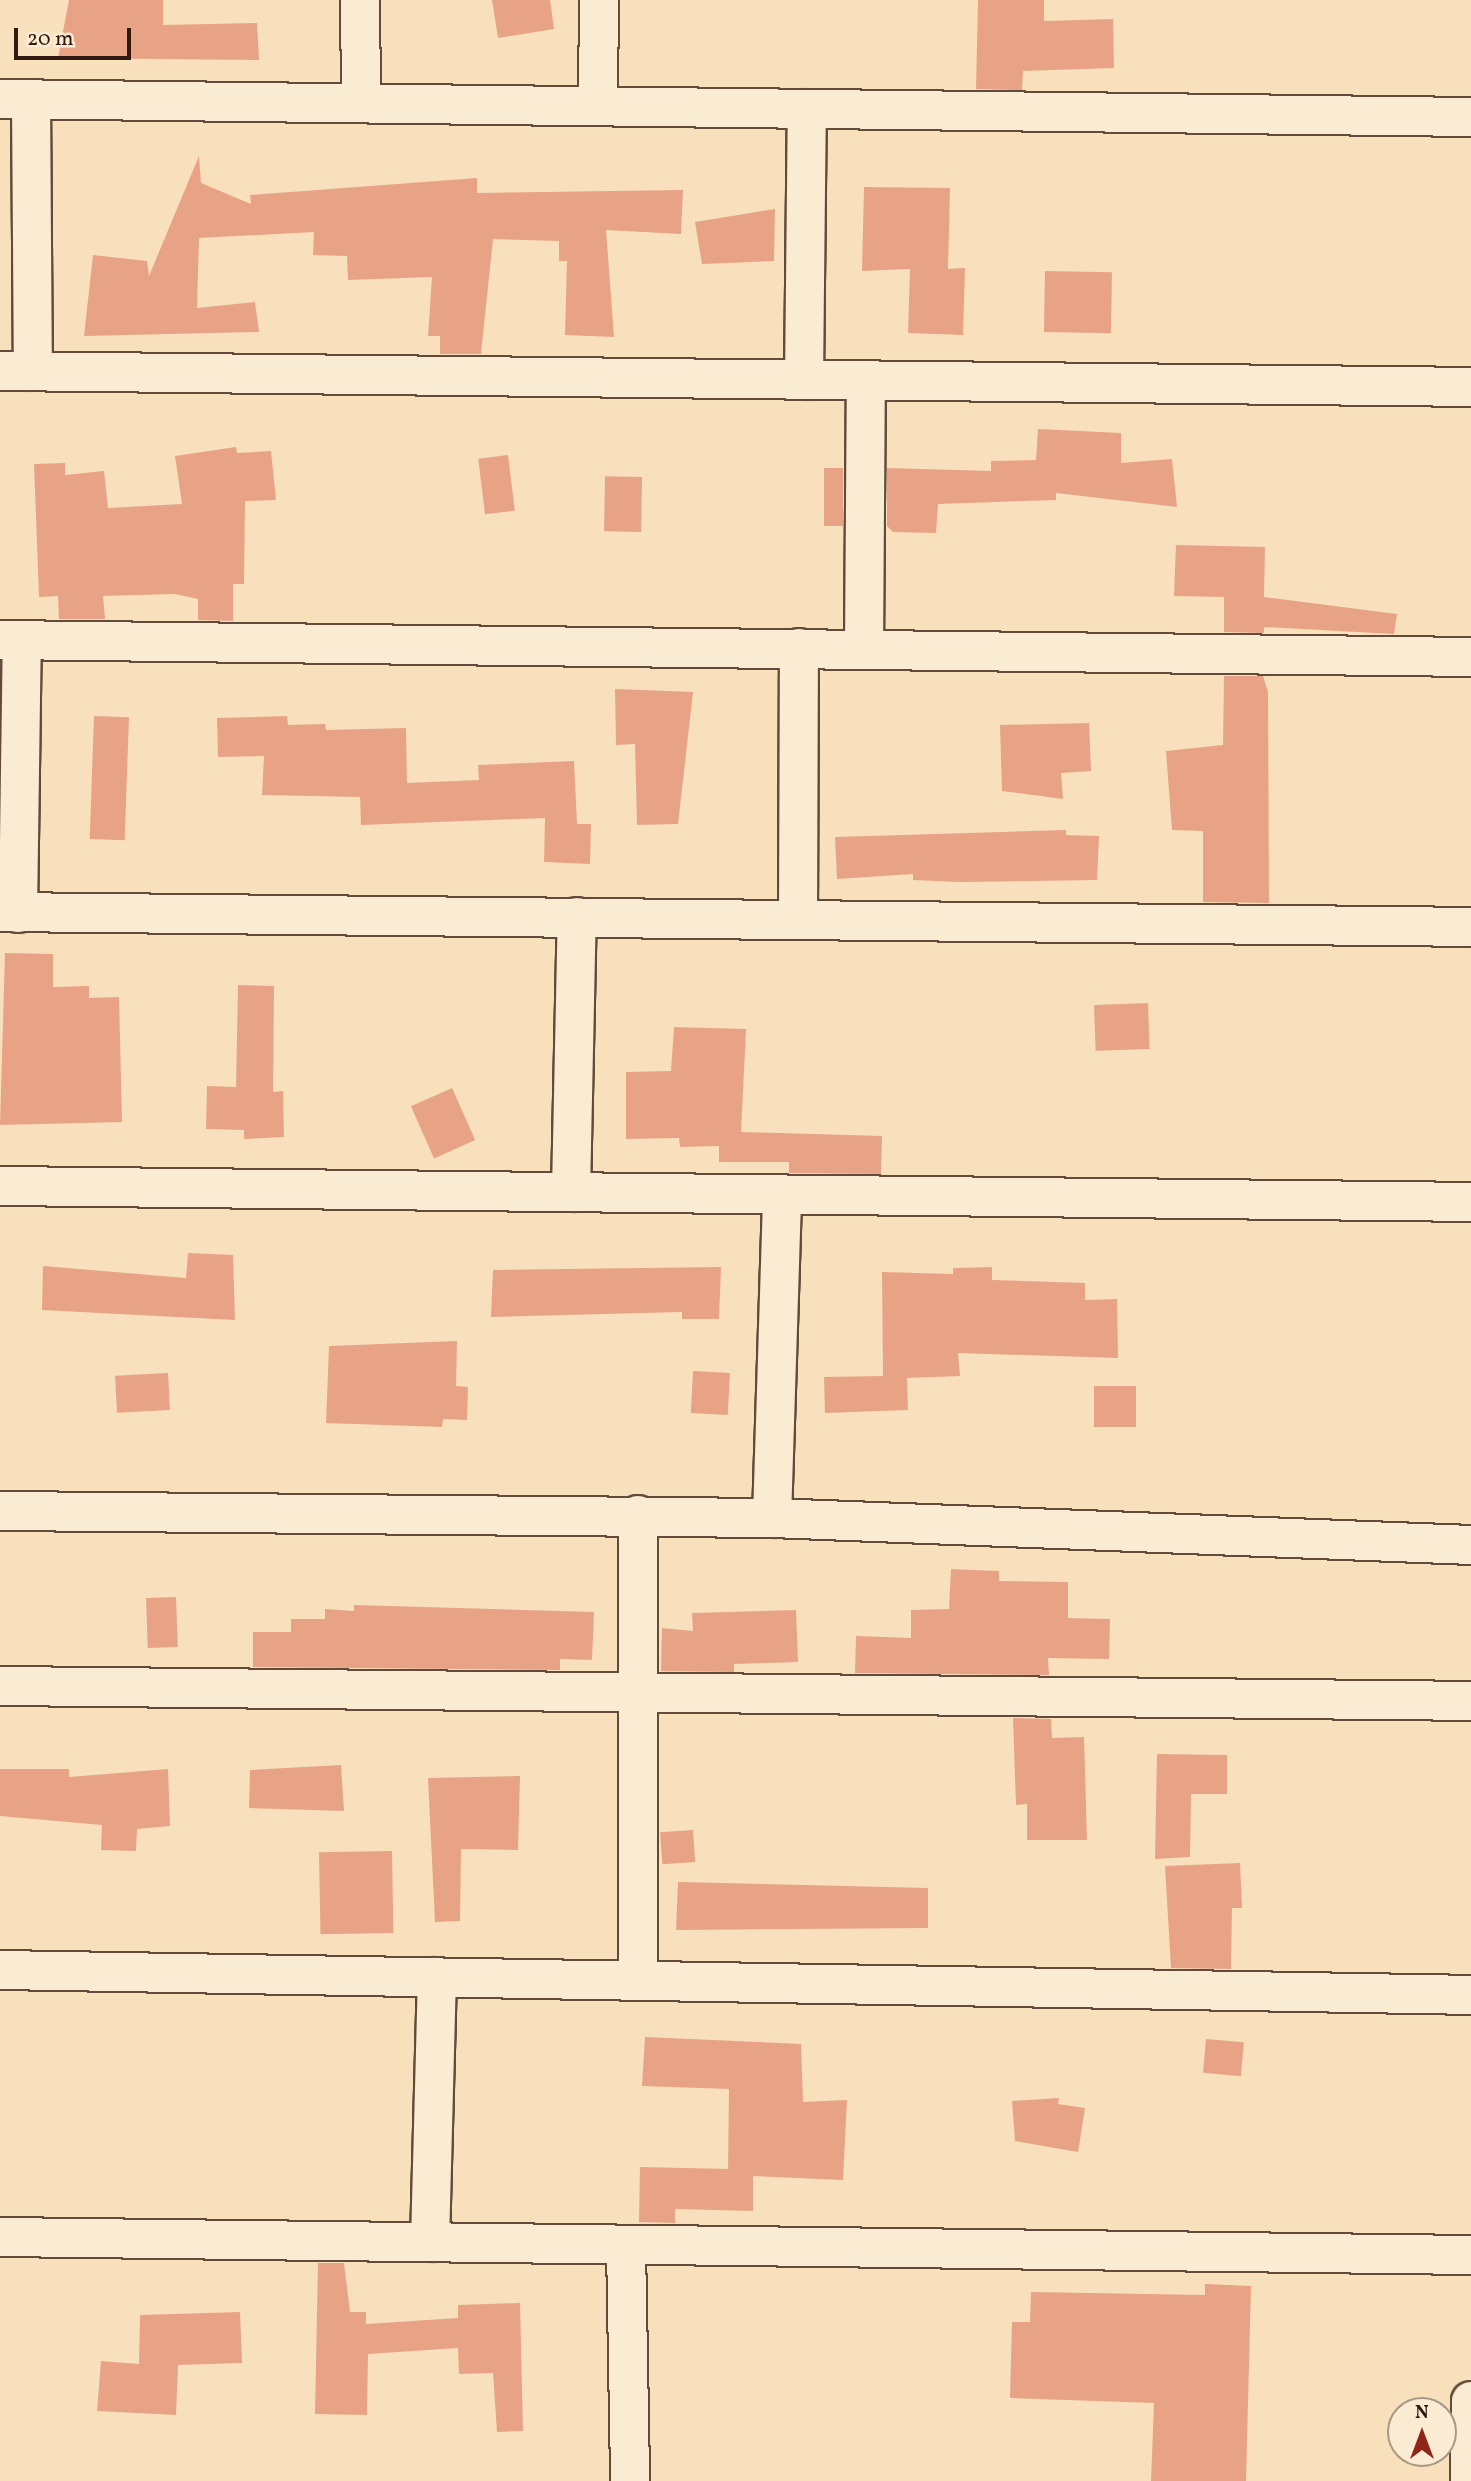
<!DOCTYPE html>
<html>
<head>
<meta charset="utf-8">
<style>
  body { margin:0 }
  #map { position:relative; width:1471px; height:2481px; overflow:hidden; background:#f8e0bc; font-family:Vollkorn,serif }
  div>[style] { position:absolute }
  .building>* { inset:0; background:#e8a386; transform-origin:0 0 }
  .roads { filter:drop-shadow(2px 0 #624b3b) drop-shadow(-2px 0 #624b3b) drop-shadow(0 2px #624b3b) drop-shadow(0 -2px #624b3b) }
  .minor>* { height:38px; margin:-19px; padding:0 19px; transform-origin:19px; border-radius:19px; background:#faebd3 }
  span { translate:-50% -50%; white-space:nowrap; text-align:center; line-height:1.15; -webkit-text-stroke:7px #faebd3; paint-order:stroke }
  .north { position:absolute; left:1387px; top:2397px; width:70px; height:70px; box-sizing:border-box; background:#faebd3; border:2px solid #a99785; border-radius:50%; rotate:0deg; font-size:19px; font-weight:700; line-height:28px; text-align:center; color:#301910 }
  .north::after { content:''; display:block; margin:auto; width:24px; height:32px; background:#8f2418; clip-path:polygon(50% 0,100% 100%,50% 72%,0 100%) }
  .scale { position:absolute; left:14px; top:28px; width:117px; height:32px; box-sizing:border-box; border:4px solid #301910; border-top:0; padding-left:9px; font-size:21px; line-height:24px; white-space:nowrap; color:#301910; -webkit-text-stroke:5px #faebd3; paint-order:stroke }
</style>
</head>
<body>
<div id="map">
  <div class="building">
    <div style="clip-path:polygon(69px 0,163px 0,163px 25px,257px 23px,259px 60px,58px 58px)"></div>
    <div style="clip-path:polygon(492px 0,550px 0,554px 29px,498px 38px)"></div>
    <div style="clip-path:polygon(978px 0,1044px 0,1044px 21px,1113px 19px,1114px 68px,1023px 71px,1022px 90px,976px 89px)"></div>
    <div style="clip-path:polygon(199px 156px,201px 183px,251px 204px,250px 195px,477px 178px,477px 193px,683px 190px,681px 234px,606px 230px,614px 337px,565px 335px,567px 261px,559px 261px,559px 241px,493px 239px,481px 354px,440px 354px,440px 336px,428px 336px,432px 277px,348px 280px,347px 256px,313px 255px,314px 232px,199px 238px,197px 308px,255px 302px,259px 332px,84px 336px,93px 255px,147px 261px,149px 276px)"></div>
    <div style="clip-path:polygon(864px 187px,950px 188px,948px 269px,965px 268px,963px 335px,908px 333px,910px 269px,862px 271px)"></div>
    <div style="clip-path:polygon(775px 209px,774px 261px,702px 264px,695px 222px)"></div>
    <div style="left:1045px;top:271px;width:67px;height:61px;rotate:1deg"></div>
    <div style="clip-path:polygon(1038px 429px,1121px 433px,1121px 463px,1172px 459px,1177px 507px,1056px 493px,1056px 500px,938px 504px,936px 533px,893px 532px,887px 526px,887px 468px,991px 471px,991px 461px,1036px 460px)"></div>
    <div style="clip-path:polygon(236px 447px,237px 453px,271px 451px,276px 500px,245px 501px,244px 584px,233px 584px,233px 621px,198px 620px,198px 599px,175px 594px,103px 596px,105px 619px,59px 619px,58px 596px,39px 597px,34px 464px,65px 463px,65px 475px,104px 471px,108px 508px,182px 504px,175px 456px)"></div>
    <div style="left:508px;top:455px;width:56px;height:30px;rotate:83deg"></div>
    <div style="left:843px;top:468px;width:58px;height:19px;rotate:90deg"></div>
    <div style="left:642px;top:477px;width:55px;height:37px;rotate:91deg"></div>
    <div style="clip-path:polygon(1176px 545px,1265px 547px,1264px 597px,1397px 614px,1394px 634px,1264px 627px,1264px 633px,1224px 632px,1224px 597px,1174px 596px)"></div>
    <div style="clip-path:polygon(1224px 676px,1263px 676px,1268px 692px,1269px 903px,1203px 902px,1203px 831px,1172px 830px,1166px 751px,1223px 745px)"></div>
    <div style="clip-path:polygon(615px 689px,693px 692px,678px 824px,637px 825px,635px 744px,616px 745px)"></div>
    <div style="left:94px;top:716px;width:35px;height:123px;rotate:2deg"></div>
    <div style="clip-path:polygon(287px 716px,288px 725px,325px 724px,326px 730px,406px 728px,407px 783px,479px 780px,478px 765px,574px 761px,577px 824px,591px 824px,590px 864px,544px 862px,545px 818px,361px 825px,360px 797px,262px 795px,264px 756px,218px 757px,217px 718px)"></div>
    <div style="clip-path:polygon(1089px 723px,1091px 771px,1061px 773px,1063px 799px,1002px 791px,1000px 725px)"></div>
    <div style="clip-path:polygon(1066px 830px,1066px 835px,1099px 836px,1097px 880px,958px 882px,913px 880px,913px 874px,837px 879px,835px 837px)"></div>
    <div style="clip-path:polygon(5px 953px,53px 954px,53px 987px,89px 986px,89px 998px,119px 997px,122px 1122px,0 1125px)"></div>
    <div style="clip-path:polygon(238px 985px,274px 986px,273px 1092px,283px 1091px,284px 1137px,244px 1139px,244px 1130px,206px 1129px,207px 1086px,236px 1087px)"></div>
    <div style="left:1148px;top:1003px;width:46px;height:54px;rotate:88deg"></div>
    <div style="clip-path:polygon(674px 1027px,746px 1029px,741px 1132px,882px 1136px,881px 1174px,789px 1173px,789px 1162px,719px 1162px,719px 1146px,680px 1147px,679px 1138px,626px 1139px,626px 1072px,671px 1071px)"></div>
    <div style="left:452px;top:1088px;width:57px;height:45px;rotate:66deg"></div>
    <div style="clip-path:polygon(188px 1253px,233px 1255px,235px 1320px,42px 1310px,43px 1266px,186px 1278px)"></div>
    <div style="clip-path:polygon(721px 1267px,719px 1319px,682px 1319px,682px 1312px,491px 1317px,493px 1270px)"></div>
    <div style="clip-path:polygon(992px 1267px,992px 1280px,1085px 1283px,1085px 1300px,1117px 1299px,1118px 1358px,958px 1353px,960px 1376px,907px 1378px,908px 1410px,825px 1413px,824px 1377px,883px 1376px,882px 1272px,953px 1274px,953px 1268px)"></div>
    <div style="clip-path:polygon(457px 1341px,456px 1386px,468px 1387px,467px 1420px,443px 1419px,442px 1427px,326px 1423px,329px 1346px)"></div>
    <div style="left:693px;top:1371px;width:37px;height:42px;rotate:3deg"></div>
    <div style="left:168px;top:1373px;width:37px;height:53px;rotate:87deg"></div>
    <div style="left:1094px;top:1386px;width:42px;height:41px"></div>
    <div style="clip-path:polygon(951px 1569px,999px 1571px,999px 1581px,1068px 1582px,1068px 1618px,1110px 1619px,1109px 1659px,1048px 1658px,1049px 1675px,855px 1673px,856px 1636px,911px 1638px,911px 1610px,949px 1609px)"></div>
    <div style="left:176px;top:1597px;width:50px;height:30px;rotate:88deg"></div>
    <div style="clip-path:polygon(354px 1605px,594px 1612px,592px 1660px,560px 1659px,560px 1670px,253px 1667px,253px 1632px,291px 1632px,291px 1619px,325px 1619px,325px 1609px,354px 1611px)"></div>
    <div style="clip-path:polygon(796px 1610px,798px 1662px,734px 1664px,734px 1672px,661px 1671px,662px 1628px,693px 1631px,692px 1613px)"></div>
    <div style="clip-path:polygon(1013px 1718px,1051px 1719px,1052px 1738px,1084px 1737px,1087px 1840px,1027px 1840px,1027px 1804px,1016px 1805px)"></div>
    <div style="clip-path:polygon(1157px 1754px,1227px 1755px,1227px 1794px,1191px 1794px,1190px 1857px,1155px 1859px)"></div>
    <div style="clip-path:polygon(341px 1765px,344px 1811px,249px 1808px,250px 1770px)"></div>
    <div style="clip-path:polygon(0 1769px,69px 1769px,69px 1777px,168px 1769px,170px 1826px,137px 1829px,136px 1851px,101px 1850px,102px 1825px,0 1816px)"></div>
    <div style="clip-path:polygon(520px 1776px,518px 1850px,461px 1849px,460px 1921px,435px 1922px,428px 1778px)"></div>
    <div style="left:693px;top:1830px;width:32px;height:33px;rotate:86deg"></div>
    <div style="left:392px;top:1851px;width:82px;height:73px;rotate:89deg"></div>
    <div style="clip-path:polygon(1240px 1863px,1242px 1908px,1232px 1908px,1231px 1969px,1171px 1968px,1165px 1866px)"></div>
    <div style="clip-path:polygon(678px 1882px,928px 1888px,928px 1928px,676px 1930px)"></div>
    <div style="clip-path:polygon(645px 2037px,801px 2044px,803px 2102px,847px 2100px,843px 2180px,753px 2176px,753px 2211px,675px 2209px,675px 2223px,639px 2222px,640px 2167px,728px 2169px,729px 2089px,642px 2086px)"></div>
    <div style="left:1206px;top:2039px;width:38px;height:34px;rotate:5deg"></div>
    <div style="clip-path:polygon(1059px 2098px,1058px 2104px,1085px 2108px,1078px 2152px,1015px 2141px,1012px 2101px)"></div>
    <div style="clip-path:polygon(318px 2263px,344px 2263px,350px 2312px,366px 2312px,366px 2324px,458px 2318px,458px 2305px,520px 2303px,523px 2431px,497px 2432px,493px 2373px,459px 2374px,458px 2348px,368px 2354px,367px 2415px,315px 2414px)"></div>
    <div style="clip-path:polygon(1205px 2284px,1251px 2286px,1246px 2481px,1151px 2481px,1154px 2403px,1010px 2398px,1012px 2322px,1030px 2322px,1031px 2292px,1205px 2295px)"></div>
    <div style="clip-path:polygon(240px 2312px,242px 2363px,178px 2365px,176px 2415px,97px 2411px,101px 2361px,139px 2364px,140px 2315px)"></div>
  </div>
  <div class="roads">
    <div class="minor">
      <div style="left:360px;top:0;width:103px;rotate:89.4deg"></div>
      <div style="left:0;top:99px;width:1471px;rotate:0.7deg"></div>
      <div style="left:31px;top:99px;width:272px;rotate:89.6deg"></div>
      <div style="left:598px;top:106px;width:106px;rotate:-89.5deg"></div>
      <div style="left:0;top:371px;width:1471px;rotate:0.62deg"></div>
      <div style="left:804px;top:380px;width:271px;rotate:-89.4deg"></div>
      <div style="left:0;top:640px;width:1471px;rotate:0.66deg"></div>
      <div style="left:864px;top:649px;width:268px;rotate:-89.6deg"></div>
      <div style="left:0;top:912px;width:1471px;rotate:0.58deg"></div>
      <div style="left:18px;top:913px;width:272px;rotate:-89.2deg"></div>
      <div style="left:798px;top:919px;width:271px;rotate:-89.8deg"></div>
      <div style="left:0;top:1186px;width:1471px;rotate:0.62deg"></div>
      <div style="left:571px;top:1192px;width:275px;rotate:-88.8deg"></div>
      <div style="left:0;top:1511px;width:772px;rotate:0.52deg"></div>
      <div style="left:772px;top:1518px;width:700px;rotate:2.21deg"></div>
      <div style="left:638px;top:1515px;width:466px;rotate:90deg"></div>
      <div style="left:772px;top:1518px;width:323px;rotate:-88.2deg"></div>
      <div style="left:0;top:1686px;width:1471px;rotate:0.58deg"></div>
      <div style="left:0;top:1970px;width:1471px;rotate:0.97deg"></div>
      <div style="left:0;top:2237px;width:1471px;rotate:0.7deg"></div>
      <div style="left:430px;top:2242px;width:265px;rotate:-88.5deg"></div>
      <div style="left:626px;top:2245px;width:236px;rotate:89deg"></div>
      <div style="left:1470px;top:2481px;width:80px;rotate:-89.3deg"></div>
    </div>
  </div>
  <div class="north">N</div>
  <div class="scale">20 m</div>
</div>
</body>
</html>
